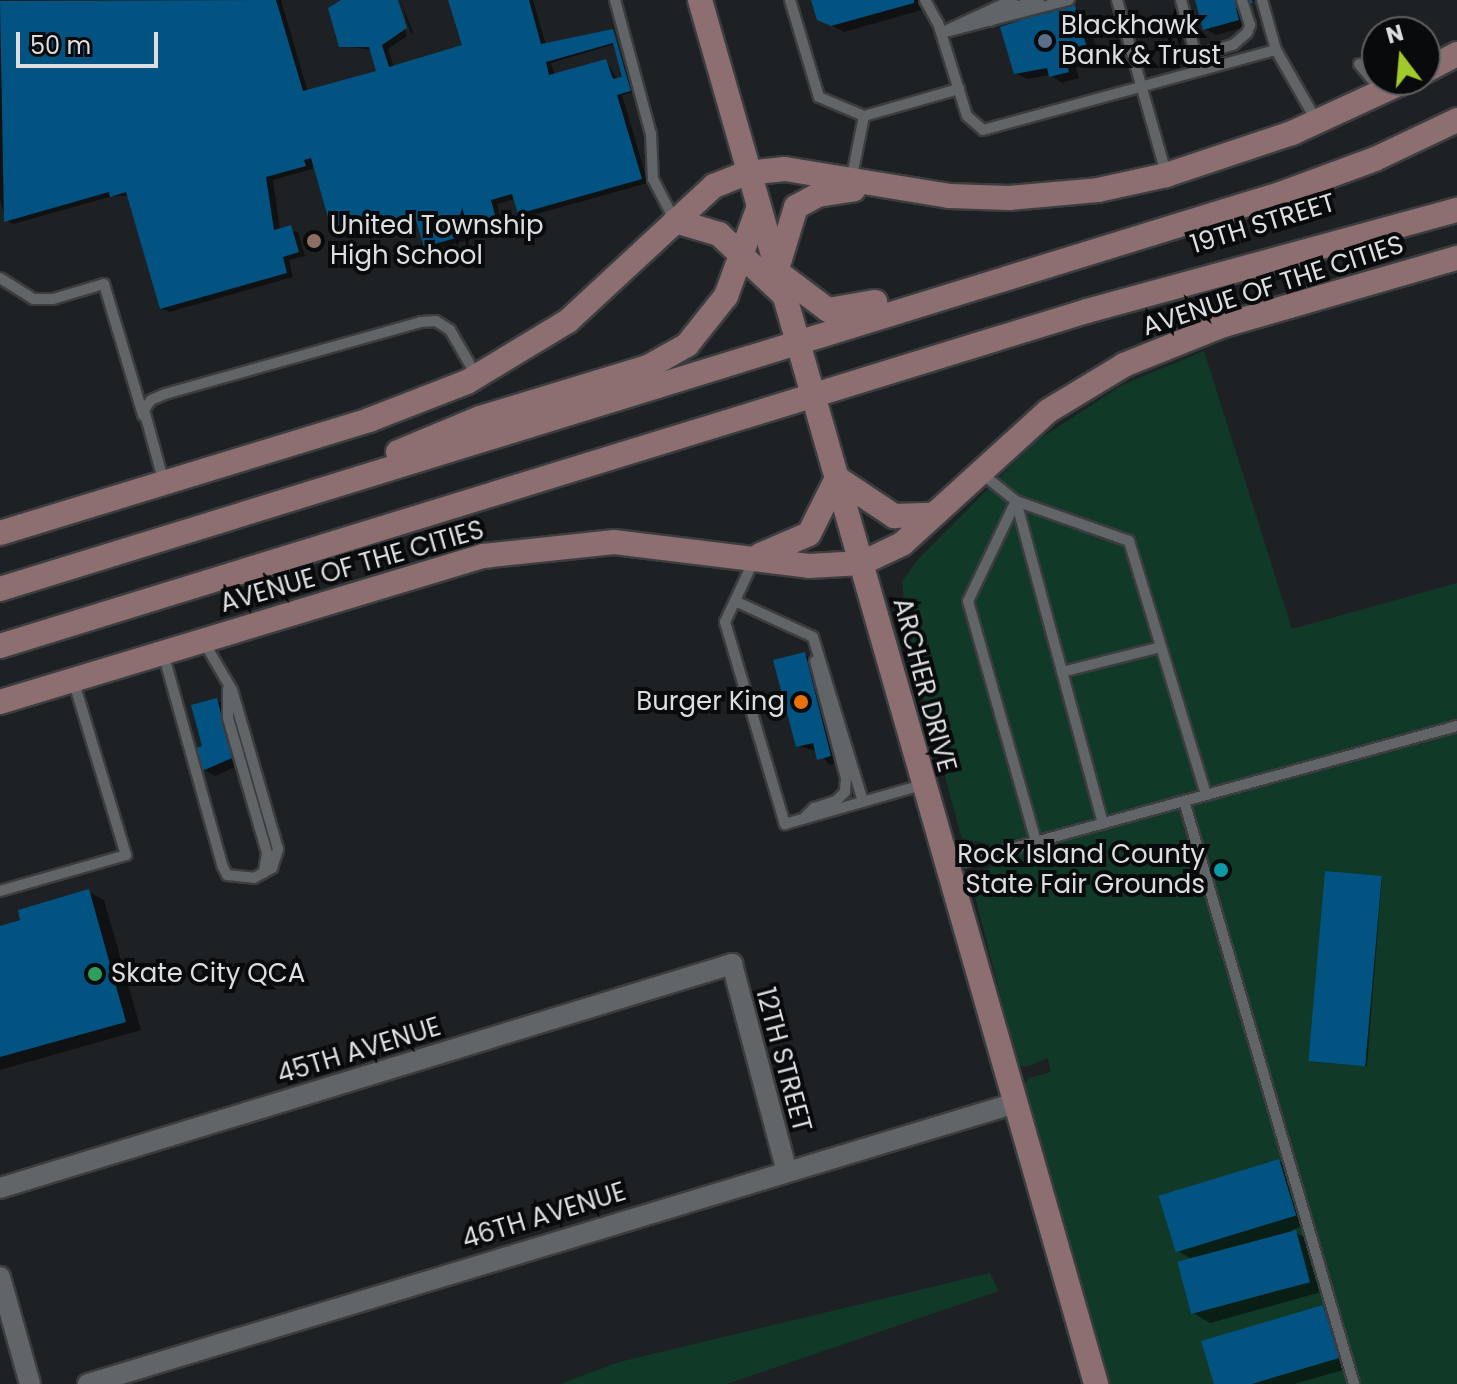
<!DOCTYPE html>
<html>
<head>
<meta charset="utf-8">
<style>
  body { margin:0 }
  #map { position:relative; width:1457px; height:1384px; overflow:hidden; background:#1e2123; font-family:Poppins,sans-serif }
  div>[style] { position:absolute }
  .green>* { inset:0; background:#113927 }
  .shadow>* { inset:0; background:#0007 }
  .building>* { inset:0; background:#025381; transform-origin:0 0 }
  .roads { filter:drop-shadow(2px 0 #3b3d3f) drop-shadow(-2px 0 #3b3d3f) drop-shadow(0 2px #3b3d3f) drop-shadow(0 -2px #3b3d3f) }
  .lane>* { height:10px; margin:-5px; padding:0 5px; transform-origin:5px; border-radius:5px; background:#616567 }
  .street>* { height:20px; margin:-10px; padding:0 10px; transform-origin:10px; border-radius:10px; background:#616567 }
  .secondary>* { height:24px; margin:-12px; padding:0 12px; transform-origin:12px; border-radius:12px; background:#8d6e71 }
  .dots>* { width:22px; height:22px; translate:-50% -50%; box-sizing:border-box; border:4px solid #090a0b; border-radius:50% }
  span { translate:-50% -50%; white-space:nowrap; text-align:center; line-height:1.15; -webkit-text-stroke:8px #090a0b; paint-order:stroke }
  .poi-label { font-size:26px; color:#dcdedf }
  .left { translate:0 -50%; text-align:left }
  .right { translate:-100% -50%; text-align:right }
  .street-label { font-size:26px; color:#dcdedf }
  .north { position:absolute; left:1361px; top:16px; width:80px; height:80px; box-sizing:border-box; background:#090a0b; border:2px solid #5d5f60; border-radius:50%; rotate:344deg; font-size:22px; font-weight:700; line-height:32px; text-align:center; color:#dcdedf }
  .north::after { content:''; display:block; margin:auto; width:28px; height:36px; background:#a1c92b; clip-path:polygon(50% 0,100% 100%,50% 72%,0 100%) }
  .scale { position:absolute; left:16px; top:32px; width:142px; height:36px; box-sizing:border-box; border:4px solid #dcdedf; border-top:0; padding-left:10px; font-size:24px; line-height:28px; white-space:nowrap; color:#dcdedf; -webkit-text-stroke:6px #090a0b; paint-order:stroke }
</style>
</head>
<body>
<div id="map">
  <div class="green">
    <div style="clip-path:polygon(1204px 351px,1292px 629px,1457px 583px,1457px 1384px,1109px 1384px,1023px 1087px,1029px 1078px,1051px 1072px,1048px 1058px,1026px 1067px,1018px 1065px,972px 884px,975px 873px,993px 866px,989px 844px,962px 839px,899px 606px,904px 601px,902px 581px,919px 558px,1035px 442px,1122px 385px)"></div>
    <div style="clip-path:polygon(990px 1273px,999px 1291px,727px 1384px,560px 1384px,619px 1362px)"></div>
  </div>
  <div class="shadow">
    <div style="clip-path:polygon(evenodd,281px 0,308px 92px,378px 72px,372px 50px,341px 46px,344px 0,396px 0,407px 36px,388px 49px,394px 67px,464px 47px,450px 0,533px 0,546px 45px,613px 31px,633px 92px,622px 95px,648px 183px,526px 217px,515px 199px,497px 204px,504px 230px,432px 250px,425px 246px,419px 225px,370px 239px,361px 225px,339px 231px,332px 227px,315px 162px,312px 169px,273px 180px,280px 230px,298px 232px,305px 256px,289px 260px,293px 277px,169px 312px,161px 308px,130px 196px,113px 196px,13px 224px,6px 220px,0 200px,0 1px,281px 0,615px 44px,624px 78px,618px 80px,606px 61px,555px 75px,551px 63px,615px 44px)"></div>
    <div style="clip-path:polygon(400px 0,413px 32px,411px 34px)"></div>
    <div style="clip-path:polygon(813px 0,922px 0,925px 9px,844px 32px,830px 25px)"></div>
    <div style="clip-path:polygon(1019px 0,1047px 0,1051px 14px,1075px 8px,1086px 14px,1100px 61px,1076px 68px,1079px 78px,1062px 83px,1051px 75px,1027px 79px,1016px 73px,1028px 21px)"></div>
    <div style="clip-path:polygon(1197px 0,1254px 0,1244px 7px,1250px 26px,1216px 35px,1205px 29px)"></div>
    <div style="clip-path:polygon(804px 654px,816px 661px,842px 762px,830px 765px,817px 751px,798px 746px)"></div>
    <div style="clip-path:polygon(216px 700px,228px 707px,242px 764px,215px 776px,204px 770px)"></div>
    <div style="clip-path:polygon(1382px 878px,1367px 1066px,1312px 1062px,1309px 1060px)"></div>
    <div style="clip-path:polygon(89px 892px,104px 900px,141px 1030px,0 1070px,0 927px)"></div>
    <div style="clip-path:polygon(1279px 1161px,1294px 1170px,1310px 1224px,1291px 1230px,1311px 1241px,1325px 1291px,1210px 1323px,1195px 1314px,1195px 1261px,1176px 1250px)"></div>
    <div style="clip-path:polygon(1323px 1307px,1339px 1316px,1354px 1367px,1294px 1384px,1216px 1384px)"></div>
  </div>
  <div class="building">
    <div style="clip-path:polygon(evenodd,276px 0,303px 91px,376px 71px,369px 47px,339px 47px,328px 8px,341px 0,398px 0,407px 28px,382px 45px,389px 67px,462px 45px,448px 0,529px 0,541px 44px,613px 29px,631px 91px,617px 95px,642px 179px,518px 214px,512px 194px,491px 200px,498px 226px,424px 247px,416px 221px,362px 236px,357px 221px,331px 228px,311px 158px,304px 160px,306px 166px,266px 177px,274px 230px,291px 225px,299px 252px,283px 257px,287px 273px,160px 309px,126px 192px,110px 197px,109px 192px,4px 222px,0 1px,276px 0,613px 43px,622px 77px,613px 79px,606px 59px,549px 75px,546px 62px,613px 43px)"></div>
    <div style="clip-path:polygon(811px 0,914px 0,914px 3px,831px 26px,817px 20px)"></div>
    <div style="clip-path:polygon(1017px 0,1046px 0,1049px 13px,1075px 5px,1089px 55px,1066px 62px,1069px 72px,1049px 77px,1047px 68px,1014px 74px,1000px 27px,1022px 20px)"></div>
    <div style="clip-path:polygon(1195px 0,1252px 0,1253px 3px,1236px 8px,1239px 20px,1203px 30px)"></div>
    <div style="clip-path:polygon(805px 652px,831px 756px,817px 760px,813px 743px,796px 747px,773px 660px)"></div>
    <div style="clip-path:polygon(217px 698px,232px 758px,202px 771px,195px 748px,202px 746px,191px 705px)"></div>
    <div style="left:1325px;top:871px;width:57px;height:191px;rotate:5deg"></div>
    <div style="clip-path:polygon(89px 889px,126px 1022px,0 1057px,0 926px,20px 920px,18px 910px)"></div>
    <div style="left:1279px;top:1159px;width:59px;height:126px;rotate:73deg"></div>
    <div style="left:1296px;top:1230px;width:54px;height:123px;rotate:75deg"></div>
    <div style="clip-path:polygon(1323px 1305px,1339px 1358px,1252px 1384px,1214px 1384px,1201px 1341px)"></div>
  </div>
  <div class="roads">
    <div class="lane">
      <div style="left:615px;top:0;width:139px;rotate:75deg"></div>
      <div style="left:651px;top:134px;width:45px;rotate:87.5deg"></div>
      <div style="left:653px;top:179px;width:47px;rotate:62.4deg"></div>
      <div style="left:790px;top:0;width:101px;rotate:73.4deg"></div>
      <div style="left:819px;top:97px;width:49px;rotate:22.9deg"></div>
      <div style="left:864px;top:116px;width:66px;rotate:101.3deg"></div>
      <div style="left:925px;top:0;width:26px;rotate:61deg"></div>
      <div style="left:938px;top:23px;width:97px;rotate:72.7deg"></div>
      <div style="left:967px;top:116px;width:21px;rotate:41deg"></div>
      <div style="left:983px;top:130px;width:304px;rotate:-15.3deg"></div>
      <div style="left:1276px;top:50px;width:83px;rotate:60.3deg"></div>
      <div style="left:1117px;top:0;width:180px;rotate:74.2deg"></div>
      <div style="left:1181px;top:0;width:62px;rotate:75.1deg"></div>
      <div style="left:1262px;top:0;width:52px;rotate:74.4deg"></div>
      <div style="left:990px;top:21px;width:22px;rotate:-34deg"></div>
      <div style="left:1008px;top:9px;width:32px;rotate:-16deg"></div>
      <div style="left:947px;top:30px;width:72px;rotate:-24.8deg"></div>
      <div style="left:942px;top:33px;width:131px;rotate:-14.6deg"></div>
      <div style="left:1196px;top:56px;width:39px;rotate:-17deg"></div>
      <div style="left:1233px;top:45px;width:18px;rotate:-41deg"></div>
      <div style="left:1247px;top:33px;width:9px;rotate:-69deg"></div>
      <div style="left:1250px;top:25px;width:26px;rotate:-108deg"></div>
      <div style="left:1359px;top:64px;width:34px;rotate:50deg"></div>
      <div style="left:864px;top:116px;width:99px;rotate:-15.9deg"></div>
      <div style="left:0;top:278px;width:39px;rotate:32deg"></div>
      <div style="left:33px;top:299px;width:20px"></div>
      <div style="left:53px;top:299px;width:53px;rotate:-16.4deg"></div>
      <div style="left:104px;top:284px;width:137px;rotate:73.4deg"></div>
      <div style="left:981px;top:473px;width:45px;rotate:38.7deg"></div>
      <div style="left:1016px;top:501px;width:120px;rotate:19.5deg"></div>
      <div style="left:1129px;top:541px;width:265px;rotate:73.1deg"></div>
      <div style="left:164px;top:483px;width:76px;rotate:-105.3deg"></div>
      <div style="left:144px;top:410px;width:12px;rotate:-55deg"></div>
      <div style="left:151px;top:400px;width:15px;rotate:-23deg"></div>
      <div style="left:165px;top:394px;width:266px;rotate:-15.7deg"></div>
      <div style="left:421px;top:322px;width:15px;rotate:-4deg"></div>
      <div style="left:436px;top:321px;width:17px;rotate:33deg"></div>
      <div style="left:450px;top:330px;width:52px;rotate:60deg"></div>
      <div style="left:1016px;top:501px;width:111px;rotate:115.6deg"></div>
      <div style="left:968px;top:601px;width:250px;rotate:74.2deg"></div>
      <div style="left:1016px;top:501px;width:334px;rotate:74.9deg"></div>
      <div style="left:754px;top:560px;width:68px;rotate:115.1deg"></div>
      <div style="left:725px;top:622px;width:211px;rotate:73.5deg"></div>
      <div style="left:785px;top:824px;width:142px;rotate:-15.9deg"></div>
      <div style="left:735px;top:601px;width:86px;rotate:24.8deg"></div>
      <div style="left:813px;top:637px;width:172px;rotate:73.1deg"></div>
      <div style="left:163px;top:653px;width:220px;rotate:74.4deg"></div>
      <div style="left:222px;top:865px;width:11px;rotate:63deg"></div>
      <div style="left:227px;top:875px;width:27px;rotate:6deg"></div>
      <div style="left:254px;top:878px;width:21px;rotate:-29deg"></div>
      <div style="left:272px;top:868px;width:20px;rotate:-72deg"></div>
      <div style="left:278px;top:849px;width:166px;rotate:-106.1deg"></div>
      <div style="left:232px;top:690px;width:56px;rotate:-120.3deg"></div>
      <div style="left:1062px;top:672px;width:102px;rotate:-14.2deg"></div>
      <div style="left:228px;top:689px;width:29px;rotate:90deg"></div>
      <div style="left:228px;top:718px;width:141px;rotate:73.9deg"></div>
      <div style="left:267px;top:853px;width:20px;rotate:99deg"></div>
      <div style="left:1184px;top:801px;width:607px;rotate:73.74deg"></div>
      <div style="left:805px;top:817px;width:13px;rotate:-45deg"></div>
      <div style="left:814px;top:808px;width:23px;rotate:-18deg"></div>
      <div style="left:836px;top:801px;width:13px;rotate:-45deg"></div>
      <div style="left:845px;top:792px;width:14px;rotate:-86deg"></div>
      <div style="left:846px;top:778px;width:121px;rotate:-104.8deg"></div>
      <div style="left:948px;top:866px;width:528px;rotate:-15.38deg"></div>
      <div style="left:0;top:891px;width:131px;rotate:-15.9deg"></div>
      <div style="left:126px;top:855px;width:183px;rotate:-106.8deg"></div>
    </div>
    <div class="street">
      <div style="left:0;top:1188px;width:766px;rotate:-17.01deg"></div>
      <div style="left:732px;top:964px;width:212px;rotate:75.2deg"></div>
      <div style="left:0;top:1277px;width:111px;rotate:74.3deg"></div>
      <div style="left:88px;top:1384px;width:970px;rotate:-16.85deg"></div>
    </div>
    <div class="secondary">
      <div style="left:700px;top:0;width:1440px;rotate:74.03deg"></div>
      <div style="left:1425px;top:71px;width:36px;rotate:-28deg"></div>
      <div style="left:675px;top:221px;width:46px;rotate:16.5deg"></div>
      <div style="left:719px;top:234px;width:88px;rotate:43.2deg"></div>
      <div style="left:777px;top:269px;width:65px;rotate:-73deg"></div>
      <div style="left:796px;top:207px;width:25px;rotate:-29deg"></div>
      <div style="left:818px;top:195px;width:36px;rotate:-9deg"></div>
      <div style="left:776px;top:271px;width:65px;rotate:36.9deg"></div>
      <div style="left:828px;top:310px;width:48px;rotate:-9.7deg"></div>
      <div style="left:398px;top:452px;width:89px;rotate:-22.5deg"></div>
      <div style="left:480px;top:418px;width:176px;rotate:-16.9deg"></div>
      <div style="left:648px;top:367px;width:45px;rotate:-29.4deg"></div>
      <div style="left:687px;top:345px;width:63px;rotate:-51.5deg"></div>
      <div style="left:726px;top:296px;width:93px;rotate:-69.8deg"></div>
      <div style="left:0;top:533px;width:386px;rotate:-17deg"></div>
      <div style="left:369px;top:420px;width:105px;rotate:-21.2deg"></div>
      <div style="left:467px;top:382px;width:118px;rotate:-31.1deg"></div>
      <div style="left:568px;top:321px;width:199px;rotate:-42.8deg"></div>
      <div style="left:714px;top:186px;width:35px;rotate:-22deg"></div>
      <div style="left:747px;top:173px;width:38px;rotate:-6deg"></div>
      <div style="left:785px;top:169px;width:166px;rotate:9.3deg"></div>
      <div style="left:949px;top:196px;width:60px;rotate:1.9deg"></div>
      <div style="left:1009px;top:198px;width:89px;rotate:-5.1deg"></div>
      <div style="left:1098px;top:190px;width:70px;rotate:-12.4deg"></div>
      <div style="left:1166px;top:175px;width:133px;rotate:-18.4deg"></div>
      <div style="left:1292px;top:133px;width:127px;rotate:-24.7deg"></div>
      <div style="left:760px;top:555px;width:53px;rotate:-23.2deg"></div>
      <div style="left:809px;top:534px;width:63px;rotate:-63.4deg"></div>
      <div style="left:837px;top:478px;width:69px;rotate:33.7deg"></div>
      <div style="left:894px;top:516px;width:37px;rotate:-2deg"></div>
      <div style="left:0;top:589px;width:1340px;rotate:-17.15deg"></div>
      <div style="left:1280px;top:194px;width:101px;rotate:-20.2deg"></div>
      <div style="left:1375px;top:159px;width:91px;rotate:-25.4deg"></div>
      <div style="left:0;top:646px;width:1137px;rotate:-17.13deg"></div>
      <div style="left:1087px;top:311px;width:384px;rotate:-15.3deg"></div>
      <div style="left:0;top:702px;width:505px;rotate:-16.82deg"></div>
      <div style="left:483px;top:556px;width:132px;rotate:-6.1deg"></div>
      <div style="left:614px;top:542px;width:196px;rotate:7deg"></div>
      <div style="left:809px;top:566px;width:53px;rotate:-3.2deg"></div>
      <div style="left:862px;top:563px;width:44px;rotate:-25.4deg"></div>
      <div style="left:902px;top:544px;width:197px;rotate:-42.3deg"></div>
      <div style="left:1048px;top:411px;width:89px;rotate:-31.2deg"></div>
      <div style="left:1124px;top:365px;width:105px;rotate:-21.9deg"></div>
      <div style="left:1221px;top:326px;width:246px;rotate:-16.1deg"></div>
    </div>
  </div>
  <div class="dots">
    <div style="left:1045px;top:41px;background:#5c6f8a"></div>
    <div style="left:314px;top:241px;background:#8d6e63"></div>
    <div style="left:801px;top:702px;background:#e8710a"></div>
    <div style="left:1221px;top:870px;background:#0f9aa8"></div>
    <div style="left:95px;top:974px;background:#2e9e5b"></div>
  </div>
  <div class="poi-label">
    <span class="left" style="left:1061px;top:41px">Blackhawk<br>Bank &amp; Trust</span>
    <span class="left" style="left:330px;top:241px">United Township<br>High School</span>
    <span class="right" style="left:785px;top:702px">Burger King</span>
    <span class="right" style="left:1205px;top:870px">Rock Island County<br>State Fair Grounds</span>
    <span class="left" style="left:111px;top:974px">Skate City QCA</span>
  </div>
  <div class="street-label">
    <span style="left:1263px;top:224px;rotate:-17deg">19TH STREET</span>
    <span style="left:1273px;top:286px;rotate:-18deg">AVENUE OF THE CITIES</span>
    <span style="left:352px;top:567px;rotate:-16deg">AVENUE OF THE CITIES</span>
    <span style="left:924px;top:685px;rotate:75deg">ARCHER DRIVE</span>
    <span style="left:359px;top:1051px;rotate:-17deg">45TH AVENUE</span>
    <span style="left:783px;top:1060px;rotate:75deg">12TH STREET</span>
    <span style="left:544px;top:1216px;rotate:-17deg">46TH AVENUE</span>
  </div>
  <div class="north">N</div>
  <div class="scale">50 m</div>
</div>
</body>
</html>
